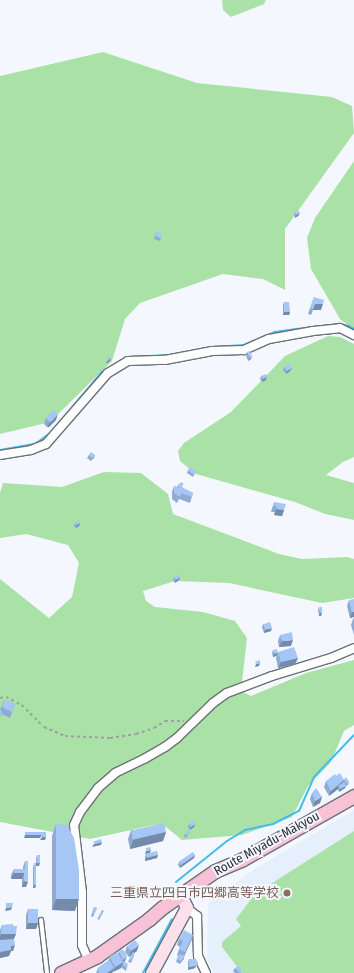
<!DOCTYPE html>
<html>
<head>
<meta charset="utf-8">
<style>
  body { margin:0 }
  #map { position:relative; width:354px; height:973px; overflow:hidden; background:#f4f8fe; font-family:"Fira Sans Condensed","Noto Sans JP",sans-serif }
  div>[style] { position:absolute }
  .built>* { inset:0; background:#e6effc }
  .green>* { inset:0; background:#aae1a7 }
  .stream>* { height:2px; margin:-1px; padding:0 1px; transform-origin:1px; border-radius:1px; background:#43bdee }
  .path>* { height:1.5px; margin-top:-0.75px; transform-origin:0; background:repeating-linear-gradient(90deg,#9ca0a5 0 3px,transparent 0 6px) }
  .roads { filter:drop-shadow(1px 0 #6b717a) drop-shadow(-1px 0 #6b717a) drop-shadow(0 1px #6b717a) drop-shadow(0 -1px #6b717a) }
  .service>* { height:4px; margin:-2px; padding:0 2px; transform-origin:2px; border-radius:2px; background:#fff }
  .minor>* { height:8px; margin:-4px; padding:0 4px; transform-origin:4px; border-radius:4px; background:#fff }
  .secondary>* { height:12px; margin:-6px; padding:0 6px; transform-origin:6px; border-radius:6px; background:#fce1ea }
  .primary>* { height:13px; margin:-6.5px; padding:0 6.5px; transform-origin:6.5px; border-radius:6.5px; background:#f8c2d6 }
  .wall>* { inset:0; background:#8fabd4; transform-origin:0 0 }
  .shaded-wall>* { inset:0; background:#748bac }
  .building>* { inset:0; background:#a6c7f6; transform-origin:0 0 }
  .dots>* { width:11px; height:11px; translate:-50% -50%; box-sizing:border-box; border:2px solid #f4f8fe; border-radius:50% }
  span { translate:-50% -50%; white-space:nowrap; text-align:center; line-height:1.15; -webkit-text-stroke:4px #f4f8fe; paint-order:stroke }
  .street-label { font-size:13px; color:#2c2f33 }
  .education-label { font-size:13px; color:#785e54 }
  .right { translate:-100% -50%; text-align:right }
</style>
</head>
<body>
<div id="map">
  <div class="built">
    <div style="clip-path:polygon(354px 810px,354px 973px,214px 973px,207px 960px,208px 903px,256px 868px)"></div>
  </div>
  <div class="green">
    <div style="clip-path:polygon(222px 0,266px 0,264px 4px,231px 17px,223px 10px)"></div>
    <div style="clip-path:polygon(103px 52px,197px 83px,332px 97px,352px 106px,354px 133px,285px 229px,285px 290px,263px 279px,223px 274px,140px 303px,125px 319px,112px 361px,50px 422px,0 434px,0 76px)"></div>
    <div style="clip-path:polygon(354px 161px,354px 330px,340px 319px,311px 269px,307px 238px,315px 218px)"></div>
    <div style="clip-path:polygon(328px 336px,340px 337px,354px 344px,354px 457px,343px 462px,326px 475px,354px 483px,354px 520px,325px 514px,295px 502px,196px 474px,180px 461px,178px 451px,184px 443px,231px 412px,285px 356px)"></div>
    <div style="clip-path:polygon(104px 472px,141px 473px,168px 494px,173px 514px,279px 554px,302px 559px,347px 557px,354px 559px,354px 598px,322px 603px,229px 583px,175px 581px,143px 591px,146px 601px,155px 607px,203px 612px,235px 621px,247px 638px,241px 691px,251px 696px,306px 673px,354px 660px,354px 725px,344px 731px,331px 762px,308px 786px,292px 817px,242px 835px,182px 840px,166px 827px,154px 825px,90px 839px,0 822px,0 579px,49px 618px,72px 597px,79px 563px,68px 545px,26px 534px,0 538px,0 493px,3px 483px,62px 487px)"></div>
    <div style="clip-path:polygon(354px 831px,354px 973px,242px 973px,222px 947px,222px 942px,241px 926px,236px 919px,255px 894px)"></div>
  </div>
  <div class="stream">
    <div style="left:214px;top:347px;width:30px;rotate:-4deg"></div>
    <div style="left:244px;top:345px;width:34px;rotate:-23deg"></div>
    <div style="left:275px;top:332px;width:21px;rotate:-8deg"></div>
    <div style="left:296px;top:329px;width:43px;rotate:-6.6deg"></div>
    <div style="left:339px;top:324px;width:10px;rotate:11deg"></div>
    <div style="left:349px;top:326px;width:6px;rotate:31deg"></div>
    <div style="left:192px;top:351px;width:17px;rotate:-10deg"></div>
    <div style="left:129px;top:357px;width:41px;rotate:-2.8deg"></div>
    <div style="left:59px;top:423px;width:67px;rotate:-49.9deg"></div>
    <div style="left:102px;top:372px;width:26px;rotate:-29deg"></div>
    <div style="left:0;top:450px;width:36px;rotate:-10deg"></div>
    <div style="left:35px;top:444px;width:17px;rotate:-36deg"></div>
    <div style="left:176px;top:882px;width:65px;rotate:-38.8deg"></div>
    <div style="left:227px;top:841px;width:21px;rotate:-31deg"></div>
    <div style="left:245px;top:830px;width:29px;rotate:-12deg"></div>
    <div style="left:273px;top:824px;width:29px;rotate:-27deg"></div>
    <div style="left:299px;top:811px;width:37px;rotate:-66deg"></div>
    <div style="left:314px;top:777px;width:58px;rotate:-46.4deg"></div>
    <div style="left:143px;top:973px;width:61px;rotate:-61.8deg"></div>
  </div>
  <div class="path">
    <div style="left:0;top:698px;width:6px;rotate:-9deg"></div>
    <div style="left:6px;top:697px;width:18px;rotate:27deg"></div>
    <div style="left:22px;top:705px;width:31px;rotate:45deg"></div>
    <div style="left:44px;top:727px;width:23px;rotate:23deg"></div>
    <div style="left:65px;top:736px;width:45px;rotate:2.5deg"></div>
    <div style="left:110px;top:738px;width:26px;rotate:-9deg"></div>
    <div style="left:136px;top:734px;width:19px;rotate:-18deg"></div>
    <div style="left:154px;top:728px;width:13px;rotate:-32deg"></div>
    <div style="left:165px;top:721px;width:19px"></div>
  </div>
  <div class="roads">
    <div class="service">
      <div style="left:41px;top:920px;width:53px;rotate:83.5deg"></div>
    </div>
    <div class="minor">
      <div style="left:0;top:455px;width:31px;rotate:-9deg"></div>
      <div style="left:31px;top:450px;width:16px;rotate:-22deg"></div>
      <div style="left:46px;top:444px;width:94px;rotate:-48.9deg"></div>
      <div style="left:108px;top:373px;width:23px;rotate:-31deg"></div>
      <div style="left:128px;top:361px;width:37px;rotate:-2deg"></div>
      <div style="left:165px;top:360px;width:48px;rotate:-10.8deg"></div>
      <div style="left:212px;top:351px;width:32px;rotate:-2deg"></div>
      <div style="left:244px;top:350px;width:27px;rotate:-24deg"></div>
      <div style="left:269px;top:339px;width:45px;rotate:-10.3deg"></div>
      <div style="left:313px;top:331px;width:27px;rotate:-6deg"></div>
      <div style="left:340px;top:328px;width:16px;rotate:27deg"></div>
      <div style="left:187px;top:908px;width:13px;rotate:39deg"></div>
      <div style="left:197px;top:916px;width:40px;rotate:88.6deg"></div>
      <div style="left:198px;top:956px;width:19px;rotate:65deg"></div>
      <div style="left:89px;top:961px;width:17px;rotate:-114deg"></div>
      <div style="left:82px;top:945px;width:53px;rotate:-90deg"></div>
      <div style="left:82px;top:892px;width:67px;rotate:-96.8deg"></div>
      <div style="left:74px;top:825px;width:14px;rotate:-65deg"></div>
      <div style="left:80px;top:812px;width:30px;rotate:-53deg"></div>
      <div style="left:98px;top:788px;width:23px;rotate:-41deg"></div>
      <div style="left:115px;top:773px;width:32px;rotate:-26deg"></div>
      <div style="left:144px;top:759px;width:24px;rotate:-30deg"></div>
      <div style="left:165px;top:747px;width:15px;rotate:-37deg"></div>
      <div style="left:177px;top:738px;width:50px;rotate:-44.2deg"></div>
      <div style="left:213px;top:703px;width:17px;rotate:-36deg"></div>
      <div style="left:227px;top:693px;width:48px;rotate:-20.7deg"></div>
      <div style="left:272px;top:676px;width:62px;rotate:-17deg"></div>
      <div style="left:331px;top:658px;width:25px;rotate:-23deg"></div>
    </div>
    <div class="secondary">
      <div style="left:152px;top:973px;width:74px;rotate:-61.7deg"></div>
      <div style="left:187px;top:908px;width:14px;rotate:-115deg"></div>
    </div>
    <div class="primary">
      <div style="left:61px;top:973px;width:40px;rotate:-25deg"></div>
      <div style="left:97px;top:956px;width:64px;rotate:-35.4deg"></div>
      <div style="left:149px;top:919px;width:18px;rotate:-41deg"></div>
      <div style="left:163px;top:907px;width:63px;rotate:-34.7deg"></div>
      <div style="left:215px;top:871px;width:30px;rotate:-23deg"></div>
      <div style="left:243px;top:859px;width:128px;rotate:-29.6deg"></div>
    </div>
  </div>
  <div class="wall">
    <div style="clip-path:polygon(295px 212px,300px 213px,298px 216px,295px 218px,294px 215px)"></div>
    <div style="clip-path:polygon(156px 232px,161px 238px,160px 241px,154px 239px)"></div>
    <div style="clip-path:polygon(314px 297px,321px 310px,313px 310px,311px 315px,308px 314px)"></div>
    <div style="clip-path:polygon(284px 302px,290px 312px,289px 315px,283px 315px,283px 305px)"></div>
    <div style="clip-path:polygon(247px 352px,251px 359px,248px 361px,246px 355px)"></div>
    <div style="clip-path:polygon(284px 367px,292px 368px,290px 371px,286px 374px,283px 370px)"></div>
    <div style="clip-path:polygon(261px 376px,266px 380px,262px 382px,260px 379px)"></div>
    <div style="clip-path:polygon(46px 418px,56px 420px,49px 427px,47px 427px,44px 424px)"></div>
    <div style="clip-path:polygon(89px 455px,95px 455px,94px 458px,91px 461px,87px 458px)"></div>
    <div style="clip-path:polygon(188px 470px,196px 471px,193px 477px,187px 473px)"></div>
    <div style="clip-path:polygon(174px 486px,177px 487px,177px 486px,182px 487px,183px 488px,193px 493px,190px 503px,179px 499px,177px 503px,172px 499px,172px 492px)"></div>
    <div style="clip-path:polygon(274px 502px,284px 510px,282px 516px,274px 515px,275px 512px,271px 512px)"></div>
    <div style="clip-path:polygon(75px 523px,80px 523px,79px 526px,76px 528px,74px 526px)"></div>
    <div style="clip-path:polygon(174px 577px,180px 577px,179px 580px,175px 583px,173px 580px)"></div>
    <div style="clip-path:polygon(349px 600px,354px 617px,350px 618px,347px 606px)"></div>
    <div style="clip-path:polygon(319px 607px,321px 616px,319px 616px,318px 610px)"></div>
    <div style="clip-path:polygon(354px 618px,354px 635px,351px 625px,353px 619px)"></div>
    <div style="clip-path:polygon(263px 624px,271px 631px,264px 633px,262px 627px)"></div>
    <div style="clip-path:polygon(280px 635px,291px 646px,279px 647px,278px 641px)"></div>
    <div style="clip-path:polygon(273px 650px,278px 653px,276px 656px,273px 657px,272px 653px)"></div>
    <div style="clip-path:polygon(278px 652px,298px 658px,295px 664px,278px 668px,276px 658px)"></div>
    <div style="clip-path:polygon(4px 700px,15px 704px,10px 718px,2px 714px,1px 717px,0 710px)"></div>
    <div style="clip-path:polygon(336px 776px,349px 782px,348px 785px,346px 786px,345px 788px,339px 792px,338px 789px,329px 796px,324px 787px,326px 781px)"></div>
    <div style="clip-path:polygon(312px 793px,322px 797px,320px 803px,313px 807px,310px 799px)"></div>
    <div style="clip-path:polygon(56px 824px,75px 911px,52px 910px,52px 836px)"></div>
    <div style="clip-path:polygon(189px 824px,195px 824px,194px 827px,190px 830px,188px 827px)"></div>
    <div style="clip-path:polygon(131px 830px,166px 832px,163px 841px,130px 849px,128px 839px)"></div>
    <div style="clip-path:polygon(190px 831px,186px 838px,184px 837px,185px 834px)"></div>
    <div style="clip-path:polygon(146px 854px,158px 855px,157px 858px,145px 861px,145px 857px)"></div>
    <div style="clip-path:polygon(37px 855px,39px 866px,36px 866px,36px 885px,35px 888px,33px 888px,33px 867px,34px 864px,36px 863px,36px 858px)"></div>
    <div style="clip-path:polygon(195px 855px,194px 858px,180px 868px,178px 865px,179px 862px)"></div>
    <div style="clip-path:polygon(25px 861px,26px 887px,22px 887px,22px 879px,11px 879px,11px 875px,14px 869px,23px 869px,23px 867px)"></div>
    <div style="clip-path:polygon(94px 907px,97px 908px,93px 917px,91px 916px)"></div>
    <div style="clip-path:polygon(28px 909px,38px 923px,36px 929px,26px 929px,26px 915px)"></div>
    <div style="left:102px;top:910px;width:2px;height:10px;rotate:27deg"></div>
    <div style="clip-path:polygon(2px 925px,13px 926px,16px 934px,14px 939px,13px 951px,11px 951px,9px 956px,0 958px,0 930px)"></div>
    <div style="clip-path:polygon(193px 935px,191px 941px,184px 956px,184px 959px,180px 964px,176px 962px,178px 956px,177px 955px,180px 947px,177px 945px,179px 939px)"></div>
    <div style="clip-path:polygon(127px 946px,137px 951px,134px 953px,134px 956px,131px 963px,128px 962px,132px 954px,129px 957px,125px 952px)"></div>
    <div style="clip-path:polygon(119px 951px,125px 961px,124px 962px,127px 967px,126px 971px,122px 968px,121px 967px,121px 968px,113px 972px,113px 971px,112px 973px,96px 973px,98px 968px,108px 961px,110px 957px,118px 954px)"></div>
    <div style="clip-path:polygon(189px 959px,198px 963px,196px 966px,195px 968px,188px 970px,188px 962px)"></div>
    <div style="clip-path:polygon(235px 968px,242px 971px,241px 973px,235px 973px,233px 971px)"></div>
  </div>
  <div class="shaded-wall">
    <div style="clip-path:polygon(300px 213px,298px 216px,295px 218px,296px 215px)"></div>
    <div style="clip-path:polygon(315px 304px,323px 304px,321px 310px,313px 310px)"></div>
    <div style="clip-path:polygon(284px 312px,290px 312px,289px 315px,283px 315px)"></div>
    <div style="clip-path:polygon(252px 356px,251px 359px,248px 361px,250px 358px)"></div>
    <div style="clip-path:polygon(111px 358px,110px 361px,106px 364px,107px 361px)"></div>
    <div style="clip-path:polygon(292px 368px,290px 371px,286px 374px,287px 371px)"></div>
    <div style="clip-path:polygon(267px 377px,266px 380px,262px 382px,263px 379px)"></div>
    <div style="clip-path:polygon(58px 414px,56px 420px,49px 427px,47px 427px,50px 422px)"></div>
    <div style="clip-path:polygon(276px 509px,284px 510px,282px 516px,274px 515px)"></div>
    <div style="clip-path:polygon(80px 523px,79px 526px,76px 528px,77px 525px)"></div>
    <div style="clip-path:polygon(180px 577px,179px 580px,175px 583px,176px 580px)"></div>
    <div style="clip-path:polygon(352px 612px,354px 612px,354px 617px,350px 618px)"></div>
    <div style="clip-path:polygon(320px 613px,322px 613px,321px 616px,319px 616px)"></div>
    <div style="clip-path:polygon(272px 628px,271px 631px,264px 633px,265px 630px)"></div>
    <div style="clip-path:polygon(293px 640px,291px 646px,279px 647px,282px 641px)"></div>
    <div style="clip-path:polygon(278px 653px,276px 656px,273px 657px,274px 654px)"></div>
    <div style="clip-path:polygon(298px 658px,295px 664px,278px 668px,281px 662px)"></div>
    <div style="clip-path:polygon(260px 663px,259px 666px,255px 667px,256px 664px)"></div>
    <div style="clip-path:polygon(344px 780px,342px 786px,329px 796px,331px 791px)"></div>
    <div style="clip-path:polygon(346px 786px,345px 788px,339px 792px,340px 789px)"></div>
    <div style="clip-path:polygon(322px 797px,320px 803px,313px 807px,315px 801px)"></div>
    <div style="clip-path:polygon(195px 824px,194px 827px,190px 830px,191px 827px)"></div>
    <div style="clip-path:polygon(166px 832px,163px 841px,130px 849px,133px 840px)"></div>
    <div style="clip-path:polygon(25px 835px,42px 835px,40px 838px,24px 838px)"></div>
    <div style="clip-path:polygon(42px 837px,46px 837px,45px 840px,40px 840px)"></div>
    <div style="clip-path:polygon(102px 842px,101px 845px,92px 847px,94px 844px)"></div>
    <div style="clip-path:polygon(151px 850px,150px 853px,145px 854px,146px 851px)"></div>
    <div style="clip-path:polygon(158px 855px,157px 858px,145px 861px,146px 858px)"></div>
    <div style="clip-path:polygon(195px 855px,194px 858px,180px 868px,181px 865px)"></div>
    <div style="clip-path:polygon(37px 863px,40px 863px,39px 866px,36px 866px)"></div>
    <div style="clip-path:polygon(14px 873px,24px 873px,22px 879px,11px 879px)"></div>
    <div style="clip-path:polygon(24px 881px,28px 882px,26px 887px,22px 887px)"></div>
    <div style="clip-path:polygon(34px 885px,36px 885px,35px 888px,33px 888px)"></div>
    <div style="clip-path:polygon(56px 899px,79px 899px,75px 911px,52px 910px)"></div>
    <div style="clip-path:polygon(12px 907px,11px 910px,5px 911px,6px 908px)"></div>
    <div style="clip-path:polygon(28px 923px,38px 923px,36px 929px,26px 929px)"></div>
    <div style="clip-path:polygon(1px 934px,16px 934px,13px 940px,0 940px,0 937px)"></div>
    <div style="clip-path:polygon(193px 935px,191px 941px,183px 958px,185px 952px)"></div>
    <div style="clip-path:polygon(15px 945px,13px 951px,11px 951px,9px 956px,0 958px,0 952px,11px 946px)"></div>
    <div style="clip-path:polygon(139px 945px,137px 951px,129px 957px,131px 951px)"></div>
    <div style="clip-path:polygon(127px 956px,125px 961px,123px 964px,122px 964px,121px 968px,113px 972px,116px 966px,122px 962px,123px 960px)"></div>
    <div style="clip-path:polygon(198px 963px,196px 966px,195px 968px,188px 970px,189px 967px)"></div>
    <div style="clip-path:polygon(114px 968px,112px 973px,107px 973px,107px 972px)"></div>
  </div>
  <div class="building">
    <div style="clip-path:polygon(298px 210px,300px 213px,296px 215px,295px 212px)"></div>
    <div style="clip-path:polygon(156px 232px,162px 233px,161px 238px,155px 236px)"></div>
    <div style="clip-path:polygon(314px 297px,324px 300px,323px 304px,315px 304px,313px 309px,310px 308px)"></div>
    <div style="clip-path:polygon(284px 302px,289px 302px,290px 312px,284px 312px)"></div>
    <div style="clip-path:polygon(250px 351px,252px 356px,250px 358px,247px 352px)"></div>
    <div style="clip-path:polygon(107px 355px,111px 358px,107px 361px)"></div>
    <div style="clip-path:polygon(289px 364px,292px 368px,287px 371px,284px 367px)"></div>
    <div style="clip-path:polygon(266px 374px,267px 377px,263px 379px,261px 376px)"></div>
    <div style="clip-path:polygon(54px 410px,58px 414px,52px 421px,50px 422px,46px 418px)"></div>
    <div style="clip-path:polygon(91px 452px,95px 455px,92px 458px,89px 455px)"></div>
    <div style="left:190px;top:467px;width:7px;height:4px;rotate:34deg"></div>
    <div style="clip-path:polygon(181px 482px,184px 484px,182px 486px,183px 487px,182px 488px,179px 486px,179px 487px,177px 486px)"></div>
    <div style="clip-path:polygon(174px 486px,179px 488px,179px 486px,193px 493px,192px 497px,181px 493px,180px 497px,174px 493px)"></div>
    <div style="clip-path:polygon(274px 502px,286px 504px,284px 510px,276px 509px,277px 506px,273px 506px)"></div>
    <div style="clip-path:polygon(78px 520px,80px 523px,77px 525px,75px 523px)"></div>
    <div style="clip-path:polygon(177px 574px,180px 577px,176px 580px,174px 577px)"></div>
    <div style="clip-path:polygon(354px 599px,354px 612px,352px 612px,349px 600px)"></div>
    <div style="clip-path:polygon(319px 607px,322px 607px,322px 613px,320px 613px)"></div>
    <div style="left:270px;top:622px;width:6px;height:7px;rotate:72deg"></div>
    <div style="clip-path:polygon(292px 632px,293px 640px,282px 641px,280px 635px)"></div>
    <div style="clip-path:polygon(294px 647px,298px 658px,281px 662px,278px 652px)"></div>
    <div style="left:277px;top:649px;width:4px;height:4px;rotate:76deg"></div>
    <div style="clip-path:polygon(260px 660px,260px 663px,256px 664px,255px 662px)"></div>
    <div style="clip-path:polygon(4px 700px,15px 704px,12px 712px,2px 707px)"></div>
    <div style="clip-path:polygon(0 710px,1px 710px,2px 714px,0 714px)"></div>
    <div style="clip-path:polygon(340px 773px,344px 780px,331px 791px,326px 781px,335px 774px,336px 776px)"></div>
    <div style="clip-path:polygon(346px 777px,349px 782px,347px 784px,344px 779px)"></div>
    <div style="clip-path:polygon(344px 782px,346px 786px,340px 789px,338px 786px)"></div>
    <div style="clip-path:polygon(316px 788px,322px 797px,315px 801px,312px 793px)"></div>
    <div style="left:193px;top:821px;width:4px;height:5px;rotate:56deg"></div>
    <div style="left:164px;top:823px;width:9px;height:34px;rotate:77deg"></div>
    <div style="clip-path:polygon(56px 824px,67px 825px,74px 838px,79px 870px,79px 899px,56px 899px)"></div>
    <div style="clip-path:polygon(188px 829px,190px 831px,187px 835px,185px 834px)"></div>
    <div style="clip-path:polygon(25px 832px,46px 832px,46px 837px,42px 837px,42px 835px,25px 835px)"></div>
    <div style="left:101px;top:839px;width:3px;height:8px;rotate:72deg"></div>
    <div style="clip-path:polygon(150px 847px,151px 850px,146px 851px,146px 848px)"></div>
    <div style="left:157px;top:851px;width:4px;height:11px;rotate:76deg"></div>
    <div style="left:193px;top:852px;width:4px;height:17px;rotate:56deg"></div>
    <div style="left:37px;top:855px;width:3px;height:8px"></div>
    <div style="clip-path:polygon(25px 861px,28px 861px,28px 882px,24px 881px,24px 873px,14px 873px,14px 869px,25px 869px)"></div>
    <div style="left:36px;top:863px;width:22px;height:2px;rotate:90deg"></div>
    <div style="clip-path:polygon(6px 903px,13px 903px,12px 907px,6px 908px)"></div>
    <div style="clip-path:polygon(94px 907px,97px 908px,94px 914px,92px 913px)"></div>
    <div style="left:28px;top:909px;width:10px;height:14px"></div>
    <div style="left:102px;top:910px;width:2px;height:7px;rotate:27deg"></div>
    <div style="clip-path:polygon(13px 924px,13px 926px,17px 926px,16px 934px,1px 934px,2px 925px)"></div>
    <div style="clip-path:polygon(184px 930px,193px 935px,185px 952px,179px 949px,183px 941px,179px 939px)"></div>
    <div style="clip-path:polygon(14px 939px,15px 945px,11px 946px,11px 950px,0 952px,0 940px)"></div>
    <div style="left:135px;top:940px;width:6px;height:10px;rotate:51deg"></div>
    <div style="clip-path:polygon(123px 949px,127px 956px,123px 960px,119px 951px)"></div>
    <div style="left:117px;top:952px;width:12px;height:9px;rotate:59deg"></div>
    <div style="clip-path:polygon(133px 952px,135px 953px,132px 960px,129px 959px)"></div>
    <div style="clip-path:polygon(180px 954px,185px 956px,181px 961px,177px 959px)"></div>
    <div style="clip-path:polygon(189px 959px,196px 959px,198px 963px,196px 966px,189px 967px)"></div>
    <div style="clip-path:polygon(109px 960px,114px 968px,107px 973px,99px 973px,98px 968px)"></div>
    <div style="clip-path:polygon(123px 961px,128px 964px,127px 968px,123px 965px)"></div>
    <div style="clip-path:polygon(238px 966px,242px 971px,240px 973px,235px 968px)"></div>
  </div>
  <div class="dots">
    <div style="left:287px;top:893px;background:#8d6e63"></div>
  </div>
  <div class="street-label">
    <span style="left:267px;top:844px;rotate:-29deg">Route Miyadu-Makyou</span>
  </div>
  <div class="education-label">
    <span class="right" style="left:279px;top:893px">三重県立四日市四郷高等学校</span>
  </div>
</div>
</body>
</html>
